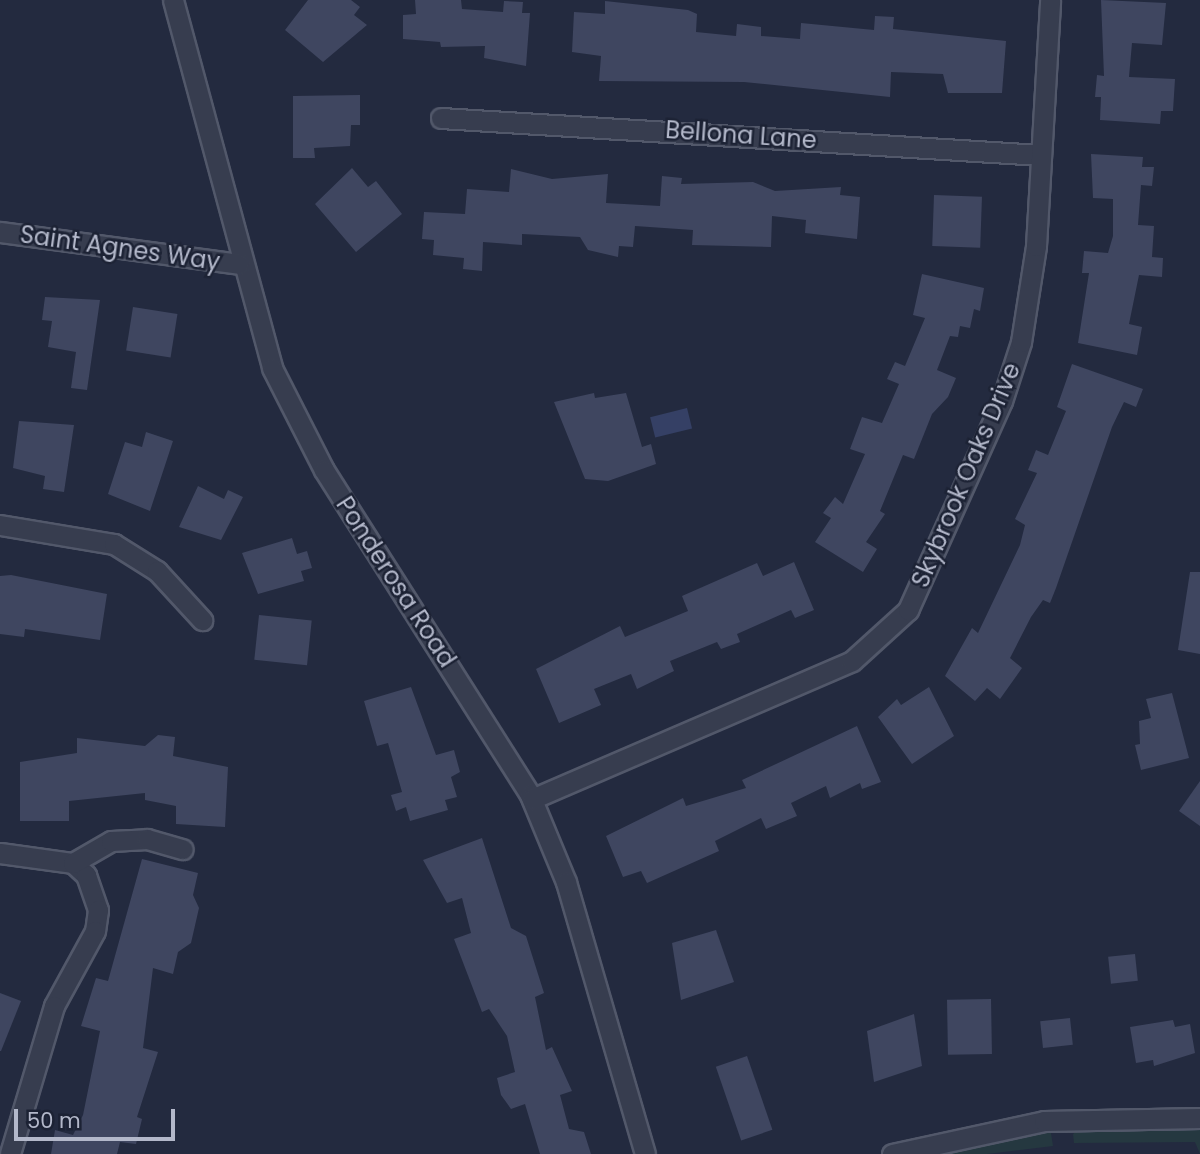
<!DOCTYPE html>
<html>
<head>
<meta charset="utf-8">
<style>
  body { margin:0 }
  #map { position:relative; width:1200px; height:1154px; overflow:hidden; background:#232a3f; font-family:Poppins,sans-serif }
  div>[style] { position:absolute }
  .green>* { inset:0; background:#253840 }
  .water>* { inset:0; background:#354065; transform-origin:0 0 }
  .building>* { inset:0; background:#3f4660; transform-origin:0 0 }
  .roads { filter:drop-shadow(2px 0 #52586a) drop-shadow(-2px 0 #52586a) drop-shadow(0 2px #52586a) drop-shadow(0 -2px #52586a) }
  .minor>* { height:19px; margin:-9.5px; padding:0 9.5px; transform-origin:9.5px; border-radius:9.5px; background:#373d4f }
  span { translate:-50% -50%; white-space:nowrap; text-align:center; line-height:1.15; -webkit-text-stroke:5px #1c2234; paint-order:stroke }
  .street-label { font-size:24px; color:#b3b8ca }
  .scale { position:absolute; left:14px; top:1109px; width:161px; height:32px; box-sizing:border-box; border:4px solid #b3b8ca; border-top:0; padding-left:9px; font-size:21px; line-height:24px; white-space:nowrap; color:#b3b8ca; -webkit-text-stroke:5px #1c2234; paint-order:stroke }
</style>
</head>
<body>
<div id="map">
  <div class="green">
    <div style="clip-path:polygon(1082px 1127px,1200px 1128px,1200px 1154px,1195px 1142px,1074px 1143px,1073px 1134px)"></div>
    <div style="clip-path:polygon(1041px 1130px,1051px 1133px,1053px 1146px,987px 1154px,947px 1154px,945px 1148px)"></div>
  </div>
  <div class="water">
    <div style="left:687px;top:408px;width:21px;height:38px;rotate:76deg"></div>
  </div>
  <div class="building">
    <div style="clip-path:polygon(308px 0,351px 0,360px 7px,354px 15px,367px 25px,323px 62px,285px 30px)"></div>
    <div style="clip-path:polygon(415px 0,461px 0,462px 9px,503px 12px,504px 1px,523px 2px,522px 13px,530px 13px,526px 66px,484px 58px,485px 46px,441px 47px,440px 42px,403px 39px,403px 15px,416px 14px)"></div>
    <div style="clip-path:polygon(1101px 0,1166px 3px,1162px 45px,1132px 43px,1129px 77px,1175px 79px,1173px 111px,1161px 111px,1160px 124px,1100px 120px,1101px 97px,1095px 97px,1097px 75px,1104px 76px)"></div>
    <div style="clip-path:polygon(605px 1px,688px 10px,697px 14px,696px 32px,736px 36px,737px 24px,761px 27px,761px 36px,800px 39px,801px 23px,874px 30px,875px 16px,894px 17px,893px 29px,1006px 41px,1002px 93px,948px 93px,943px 74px,891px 72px,890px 97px,744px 82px,599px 81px,601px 56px,572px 52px,574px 12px,605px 14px)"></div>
    <div style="clip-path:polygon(360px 95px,360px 125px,351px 125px,350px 146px,314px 148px,315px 158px,293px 158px,293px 96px)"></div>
    <div style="clip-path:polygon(1091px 154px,1143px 157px,1142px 167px,1154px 167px,1152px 186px,1141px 185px,1138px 225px,1154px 226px,1152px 257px,1163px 258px,1162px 277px,1139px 275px,1129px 324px,1142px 327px,1137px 355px,1078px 343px,1089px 273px,1082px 273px,1084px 251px,1108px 253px,1113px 236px,1113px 199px,1093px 198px)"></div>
    <div style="clip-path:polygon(352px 168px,368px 187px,376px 181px,402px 214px,356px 252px,315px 204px)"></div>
    <div style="clip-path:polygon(511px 169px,552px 179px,608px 174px,606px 203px,660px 206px,662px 176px,682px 178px,681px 184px,753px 182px,775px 191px,841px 187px,840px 195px,860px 197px,857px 239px,805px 233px,806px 220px,772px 216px,771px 247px,692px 245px,693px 230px,635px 226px,633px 247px,619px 246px,618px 257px,588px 250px,580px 237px,522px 234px,522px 245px,483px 242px,482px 271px,463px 269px,464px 258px,433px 255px,434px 240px,422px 239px,424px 212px,465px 214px,467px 189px,509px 192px)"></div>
    <div style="left:934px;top:195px;width:48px;height:51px;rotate:2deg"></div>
    <div style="clip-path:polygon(922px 274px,984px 288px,980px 311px,974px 309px,970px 328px,960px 326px,958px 337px,950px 336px,937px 370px,956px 378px,948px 397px,932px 414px,914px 459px,903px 455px,880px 511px,885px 514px,866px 542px,877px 549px,863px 572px,815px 542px,831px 518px,823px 513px,835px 497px,843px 504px,865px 454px,850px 449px,862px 417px,882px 423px,899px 384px,887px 379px,895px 362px,905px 366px,925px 318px,913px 315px)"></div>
    <div style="clip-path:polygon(45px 297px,100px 300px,87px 390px,71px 388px,76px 352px,48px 347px,52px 321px,42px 320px)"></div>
    <div style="left:133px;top:307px;width:45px;height:44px;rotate:9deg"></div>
    <div style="clip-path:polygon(1072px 364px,1143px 389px,1136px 407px,1124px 402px,1112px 427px,1056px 588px,1050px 603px,1043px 600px,1031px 617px,1010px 658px,1022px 668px,1000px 699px,987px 688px,975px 701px,945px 676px,972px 628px,978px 633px,1020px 545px,1025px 525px,1015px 519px,1037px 473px,1028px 470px,1036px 450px,1048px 455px,1066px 411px,1057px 407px)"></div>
    <div style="clip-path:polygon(594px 393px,595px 398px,626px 393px,642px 447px,651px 444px,656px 464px,608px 481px,585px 479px,554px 402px)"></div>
    <div style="clip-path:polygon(19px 421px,74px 425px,64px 492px,43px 489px,45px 476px,13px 468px)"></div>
    <div style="clip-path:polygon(146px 432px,173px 441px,150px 511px,108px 494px,125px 442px,142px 447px)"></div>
    <div style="clip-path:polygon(198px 486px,224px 499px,228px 490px,243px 497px,221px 540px,179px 527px)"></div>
    <div style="clip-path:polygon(292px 538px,297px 554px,307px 551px,312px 568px,301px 571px,304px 581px,258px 594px,242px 553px)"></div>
    <div style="clip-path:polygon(794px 562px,814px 610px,795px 618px,791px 610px,737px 634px,740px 642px,721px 649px,717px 642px,670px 661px,674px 671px,637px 689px,631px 674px,594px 689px,601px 705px,559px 723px,536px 669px,620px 626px,625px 637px,688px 611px,682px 596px,757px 563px,763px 576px)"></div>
    <div style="clip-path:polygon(1190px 572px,1200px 572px,1200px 654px,1178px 650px)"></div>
    <div style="clip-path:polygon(11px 575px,107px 594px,100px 640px,25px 629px,24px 637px,0 634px,0 576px)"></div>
    <div style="left:259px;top:615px;width:53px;height:45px;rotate:6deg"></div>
    <div style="clip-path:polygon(411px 687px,436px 755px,454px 750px,460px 772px,451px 777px,457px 797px,445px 800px,448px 810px,410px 821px,406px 807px,396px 811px,391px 795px,402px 792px,388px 743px,377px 746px,364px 701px)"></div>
    <div style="clip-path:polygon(929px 687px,954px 736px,912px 764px,878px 717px,897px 699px,901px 705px)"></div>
    <div style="clip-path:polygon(1172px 693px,1189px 758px,1141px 770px,1135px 745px,1140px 744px,1139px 721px,1151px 718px,1146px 699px)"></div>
    <div style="clip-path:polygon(857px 726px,881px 782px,862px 789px,860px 783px,830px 798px,826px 786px,791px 803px,797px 816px,766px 829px,761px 818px,715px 841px,719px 851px,647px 883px,641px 871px,623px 877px,606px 836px,683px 798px,686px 806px,746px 788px,742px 780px)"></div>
    <div style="clip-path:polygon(158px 735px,175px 737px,173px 756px,228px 767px,225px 827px,176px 824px,176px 806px,145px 800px,145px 793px,69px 801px,69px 821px,20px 821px,20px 762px,77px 753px,77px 738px,145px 746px)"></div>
    <div style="clip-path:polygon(1200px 781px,1200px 826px,1179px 811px)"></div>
    <div style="clip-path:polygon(482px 838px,511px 928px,526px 936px,544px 993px,535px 997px,546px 1050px,552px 1047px,572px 1091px,560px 1095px,569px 1129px,584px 1132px,591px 1154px,540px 1154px,525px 1104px,511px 1109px,501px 1095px,497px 1078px,515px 1072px,507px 1036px,489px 1009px,482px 1012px,454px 939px,471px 933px,462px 898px,447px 903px,423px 860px)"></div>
    <div style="clip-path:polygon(142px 859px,198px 873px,193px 895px,199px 908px,191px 943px,178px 952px,173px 974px,153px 968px,143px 1048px,158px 1052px,137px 1117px,142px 1119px,136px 1144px,120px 1142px,117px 1154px,51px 1154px,55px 1130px,73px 1135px,83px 1115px,100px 1031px,81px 1026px,96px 978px,108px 981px)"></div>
    <div style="clip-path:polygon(716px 930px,734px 982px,681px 1000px,672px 943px)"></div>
    <div style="left:1135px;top:954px;width:27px;height:27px;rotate:84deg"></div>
    <div style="clip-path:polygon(0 993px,21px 1001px,1px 1051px,0 1051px)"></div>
    <div style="left:991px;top:999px;width:55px;height:44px;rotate:89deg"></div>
    <div style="clip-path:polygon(914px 1014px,922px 1066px,874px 1082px,867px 1031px)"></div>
    <div style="left:1070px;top:1018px;width:27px;height:30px;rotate:84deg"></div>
    <div style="clip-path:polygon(1173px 1020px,1175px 1027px,1190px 1024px,1195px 1053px,1154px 1066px,1153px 1060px,1136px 1063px,1130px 1027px)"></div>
    <div style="left:747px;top:1056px;width:78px;height:33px;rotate:71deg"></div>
  </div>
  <div class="roads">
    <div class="minor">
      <div style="left:173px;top:0;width:381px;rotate:74.9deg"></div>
      <div style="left:272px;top:368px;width:114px;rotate:63deg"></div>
      <div style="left:324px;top:470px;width:385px;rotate:57.6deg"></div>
      <div style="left:530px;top:795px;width:94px;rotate:67.5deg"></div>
      <div style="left:566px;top:882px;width:283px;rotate:73.8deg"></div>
      <div style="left:441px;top:118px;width:601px;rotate:3.53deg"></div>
      <div style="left:0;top:232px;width:241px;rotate:7.6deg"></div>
      <div style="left:0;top:525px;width:116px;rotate:9.5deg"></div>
      <div style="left:114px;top:544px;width:51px;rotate:32.1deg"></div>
      <div style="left:157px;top:571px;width:67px;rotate:47.4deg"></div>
      <div style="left:532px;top:799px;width:348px;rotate:-23.3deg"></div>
      <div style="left:852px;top:661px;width:76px;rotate:-42.3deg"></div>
      <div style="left:908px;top:610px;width:229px;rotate:-65.8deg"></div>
      <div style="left:1002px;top:401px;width:62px;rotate:-72.1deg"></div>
      <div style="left:1021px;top:342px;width:97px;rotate:-81.1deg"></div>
      <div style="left:1036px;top:246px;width:246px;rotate:-86.7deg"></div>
      <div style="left:0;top:853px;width:74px;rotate:7.8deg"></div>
      <div style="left:73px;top:863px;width:18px;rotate:43deg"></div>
      <div style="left:86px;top:875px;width:37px;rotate:71deg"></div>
      <div style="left:98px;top:910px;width:21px;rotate:98deg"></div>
      <div style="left:95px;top:931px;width:85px;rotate:118.7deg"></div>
      <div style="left:54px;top:1006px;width:154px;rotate:106.6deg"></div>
      <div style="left:73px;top:863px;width:44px;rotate:-30.1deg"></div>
      <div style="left:111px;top:841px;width:36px;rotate:-3deg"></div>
      <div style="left:147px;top:839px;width:37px;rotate:16deg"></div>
      <div style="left:892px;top:1154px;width:156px;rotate:-12.2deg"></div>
      <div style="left:1044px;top:1121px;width:156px;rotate:-1.1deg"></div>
    </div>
  </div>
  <div class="street-label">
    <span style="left:741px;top:135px;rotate:4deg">Bellona Lane</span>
    <span style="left:120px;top:248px;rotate:8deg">Saint Agnes Way</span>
    <span style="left:966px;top:475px;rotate:-67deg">Skybrook Oaks Drive</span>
    <span style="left:396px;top:582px;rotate:57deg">Ponderosa Road</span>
  </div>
  <div class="scale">50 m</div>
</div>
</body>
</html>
